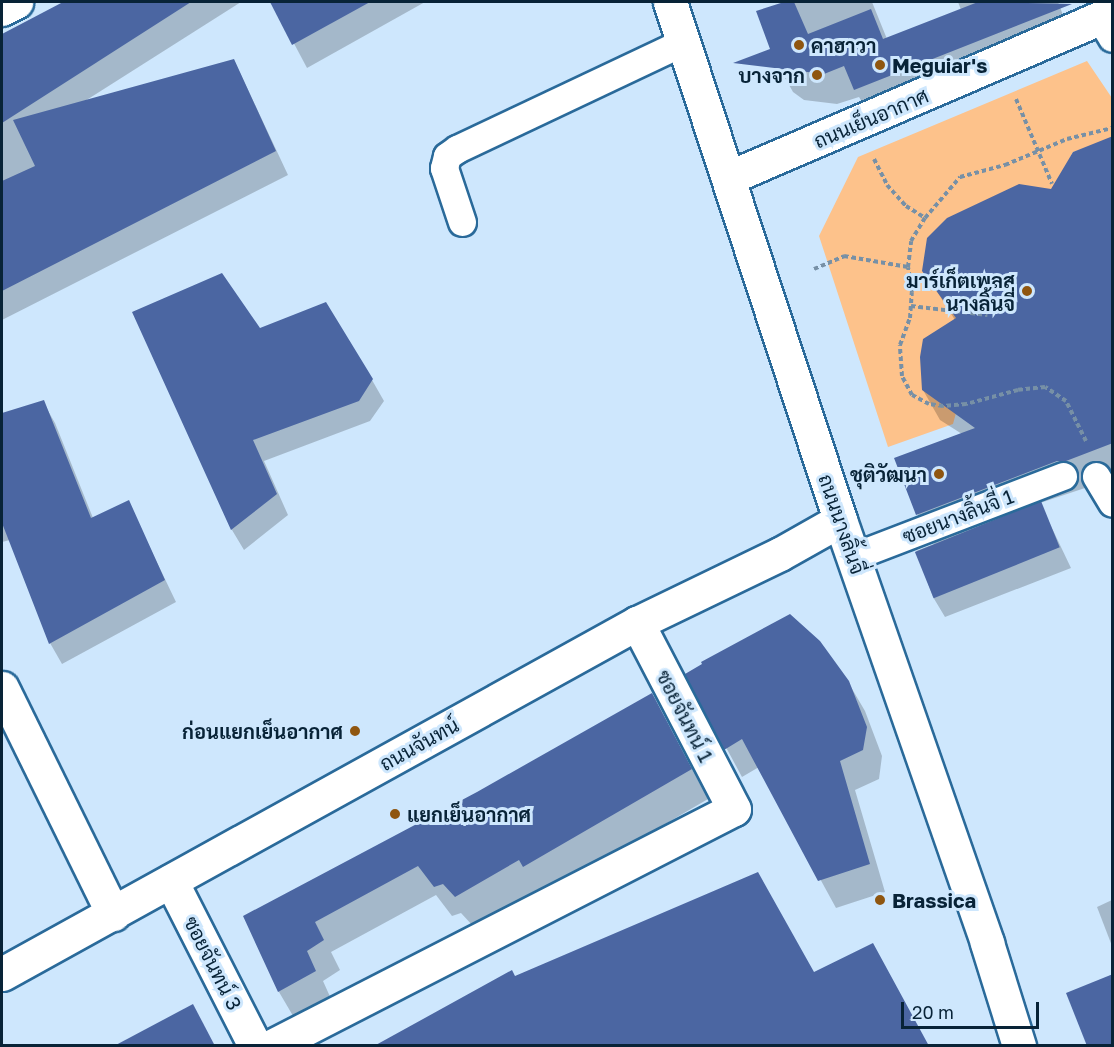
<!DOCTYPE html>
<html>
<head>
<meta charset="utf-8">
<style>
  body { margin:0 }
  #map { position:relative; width:1114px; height:1047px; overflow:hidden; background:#cee7fd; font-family:"Golos Text",Sarabun,sans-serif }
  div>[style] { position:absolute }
  .green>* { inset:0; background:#fdc28b }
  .shadow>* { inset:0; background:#0003 }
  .building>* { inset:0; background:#4b66a2; transform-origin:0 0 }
  .path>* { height:4px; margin-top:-2px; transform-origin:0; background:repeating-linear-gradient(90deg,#7790a6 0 4.5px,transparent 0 7.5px) }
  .roads { filter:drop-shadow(2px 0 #2a6a9a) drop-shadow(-2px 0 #2a6a9a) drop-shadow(0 2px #2a6a9a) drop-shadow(0 -2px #2a6a9a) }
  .lane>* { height:27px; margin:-13.5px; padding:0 13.5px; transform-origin:13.5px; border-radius:13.5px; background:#fff }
  .street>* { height:33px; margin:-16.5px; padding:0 16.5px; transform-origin:16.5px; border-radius:16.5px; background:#fff }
  .secondary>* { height:33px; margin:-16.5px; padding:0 16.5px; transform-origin:16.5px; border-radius:16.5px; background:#fff }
  .dots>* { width:16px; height:16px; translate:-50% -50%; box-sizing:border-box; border:3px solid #cee7fd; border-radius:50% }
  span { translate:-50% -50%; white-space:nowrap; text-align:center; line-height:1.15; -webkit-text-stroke:6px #cee7fd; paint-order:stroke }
  .poi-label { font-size:20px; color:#082337; font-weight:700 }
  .left { translate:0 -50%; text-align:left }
  .right { translate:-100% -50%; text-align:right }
  .street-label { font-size:20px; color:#082337 }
  .frame { position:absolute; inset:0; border:3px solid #082337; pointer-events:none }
  .scale { position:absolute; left:901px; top:1002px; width:138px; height:27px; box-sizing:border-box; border:3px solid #082337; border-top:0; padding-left:8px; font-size:18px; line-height:21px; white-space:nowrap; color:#082337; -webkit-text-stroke:4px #cee7fd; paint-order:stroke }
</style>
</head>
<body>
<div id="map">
  <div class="green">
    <div style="clip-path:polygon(1087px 61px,1112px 98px,1112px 140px,1073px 152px,998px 301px,980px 324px,953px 424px,888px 447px,819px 236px,858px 157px)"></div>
  </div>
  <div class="shadow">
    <div style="clip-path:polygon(67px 2px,241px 2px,85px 101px,234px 60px,288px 175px,2px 320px,2px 36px)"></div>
    <div style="clip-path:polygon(272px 2px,425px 2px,307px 68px)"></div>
    <div style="clip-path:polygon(789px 2px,872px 2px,887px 39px,961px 10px,958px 2px,1058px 2px,1073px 41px,873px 120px,859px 97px,837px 104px,804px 100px,793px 92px,775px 60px,758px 12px)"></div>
    <div style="clip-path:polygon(1112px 140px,1112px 479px,1040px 503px,1071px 568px,945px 617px,933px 597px,916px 551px,934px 544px,918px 515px,896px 459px,962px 434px,940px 420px,923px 390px,955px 320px,924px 271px,1051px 191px)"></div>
    <div style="clip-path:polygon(134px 313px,260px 330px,372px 380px,384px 401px,370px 421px,264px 461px,288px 515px,244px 550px,232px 530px)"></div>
    <div style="clip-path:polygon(43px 402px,55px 423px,93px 518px,128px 502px,176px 602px,62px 664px,50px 643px,10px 540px,2px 542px,2px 415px)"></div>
    <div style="clip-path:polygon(687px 675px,848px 682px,865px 711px,882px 756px,879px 779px,855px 790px,885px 892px,836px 908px,759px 767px,742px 777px)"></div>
    <div style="clip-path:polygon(652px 695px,708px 799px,542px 896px,538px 889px,473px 926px,461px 913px,452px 916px,436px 895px,331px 952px,340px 970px,323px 981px,332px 1001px,296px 1021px,279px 992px,245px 916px,478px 794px)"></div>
    <div style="clip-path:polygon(1112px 900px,1112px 946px,1097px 907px)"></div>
  </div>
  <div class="building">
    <div style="clip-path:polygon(63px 2px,191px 2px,2px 123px,2px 34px)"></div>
    <div style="clip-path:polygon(270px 2px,370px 2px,292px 45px)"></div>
    <div style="clip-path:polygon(784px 2px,794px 2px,808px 34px,871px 9px,883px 39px,978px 2px,1072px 4px,854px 90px,844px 66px,824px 74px,733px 63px,770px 49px,756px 11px)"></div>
    <div style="clip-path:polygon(234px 59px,276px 151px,2px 291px,2px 181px,35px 166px,13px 120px)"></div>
    <div style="clip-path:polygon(1113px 136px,1113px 443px,1066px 461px,1057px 461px,916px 515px,894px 458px,975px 428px,922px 390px,920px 357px,923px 339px,956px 318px,922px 271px,927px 238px,947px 218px,1019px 184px,1051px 189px,1073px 152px)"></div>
    <div style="clip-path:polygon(222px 273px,260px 328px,326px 302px,373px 379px,359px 401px,253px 440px,277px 494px,231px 530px,132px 312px)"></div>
    <div style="clip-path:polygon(44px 400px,91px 518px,129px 500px,165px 580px,49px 644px,2px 523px,2px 413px)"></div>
    <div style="left:1041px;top:501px;width:50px;height:136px;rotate:68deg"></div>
    <div style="clip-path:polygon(790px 614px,820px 641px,849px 681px,867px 727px,863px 750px,840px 761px,870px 864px,818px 881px,742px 739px,724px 750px,685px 674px,702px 664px,701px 662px)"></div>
    <div style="clip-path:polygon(652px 693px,692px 769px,523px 867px,519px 860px,455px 897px,443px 884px,434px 887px,418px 866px,315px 922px,324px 940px,307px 951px,316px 971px,278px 992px,243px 916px,477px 792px)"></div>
    <div style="clip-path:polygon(758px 872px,814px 972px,873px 943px,929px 1046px,374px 1046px,512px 970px,515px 976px)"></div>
    <div style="clip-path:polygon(1113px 974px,1113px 1046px,1087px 1046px,1066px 993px)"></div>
    <div style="clip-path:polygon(193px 1004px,215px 1046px,114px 1046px)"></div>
  </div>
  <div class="path">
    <div style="left:1016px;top:99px;width:92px;rotate:67deg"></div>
    <div style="left:874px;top:159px;width:29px;rotate:63deg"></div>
    <div style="left:887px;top:185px;width:28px;rotate:48deg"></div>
    <div style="left:906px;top:206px;width:22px;rotate:32deg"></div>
    <div style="left:814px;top:269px;width:33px;rotate:-23deg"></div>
    <div style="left:844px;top:256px;width:65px;rotate:9.8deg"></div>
    <div style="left:911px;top:306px;width:77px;rotate:6.8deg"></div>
    <div style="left:1086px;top:441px;width:45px;rotate:-116.6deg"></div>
    <div style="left:1066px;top:401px;width:25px;rotate:-146deg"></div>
    <div style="left:1045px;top:387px;width:27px;rotate:174deg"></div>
    <div style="left:1018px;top:390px;width:54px;rotate:164.9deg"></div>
    <div style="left:966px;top:404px;width:23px;rotate:175deg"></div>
    <div style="left:943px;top:406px;width:14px;rotate:-172deg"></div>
    <div style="left:929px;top:404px;width:19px;rotate:-152deg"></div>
    <div style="left:912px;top:395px;width:21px;rotate:-118deg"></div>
    <div style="left:902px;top:376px;width:31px;rotate:-94deg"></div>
    <div style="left:900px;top:345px;width:29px;rotate:-70deg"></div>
    <div style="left:910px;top:318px;width:26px;rotate:-86deg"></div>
    <div style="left:912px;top:292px;width:25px;rotate:-99deg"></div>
    <div style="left:908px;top:267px;width:26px;rotate:-83deg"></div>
    <div style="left:911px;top:241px;width:27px;rotate:-59deg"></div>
    <div style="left:925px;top:218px;width:54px;rotate:-49.5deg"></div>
    <div style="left:960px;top:177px;width:47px;rotate:-14.9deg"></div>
    <div style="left:1005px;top:165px;width:67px;rotate:-22.8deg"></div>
    <div style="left:1067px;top:139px;width:46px;rotate:-13.7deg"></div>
  </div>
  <div class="roads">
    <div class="lane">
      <div style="left:1100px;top:18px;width:23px;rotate:59deg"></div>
      <div style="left:462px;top:222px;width:57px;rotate:-108.4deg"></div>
      <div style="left:444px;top:168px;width:12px;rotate:-76deg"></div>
      <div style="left:447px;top:156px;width:12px;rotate:-35deg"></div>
      <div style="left:457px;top:149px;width:250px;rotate:-25.3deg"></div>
      <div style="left:1096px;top:476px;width:31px;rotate:59deg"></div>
      <div style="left:852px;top:557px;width:226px;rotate:-21deg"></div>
    </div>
    <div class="street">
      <div style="left:2px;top:9px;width:16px;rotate:-27deg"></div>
      <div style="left:2px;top:688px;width:252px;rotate:63.8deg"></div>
      <div style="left:171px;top:881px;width:185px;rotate:63deg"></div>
      <div style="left:272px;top:1046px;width:519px;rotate:-27.16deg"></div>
      <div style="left:734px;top:809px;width:210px;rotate:-117.5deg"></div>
    </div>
    <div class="secondary">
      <div style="left:670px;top:2px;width:545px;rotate:71.83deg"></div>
      <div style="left:840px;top:520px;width:448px;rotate:70.8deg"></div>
      <div style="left:987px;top:943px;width:108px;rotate:72.7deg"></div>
      <div style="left:728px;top:178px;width:418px;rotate:-23.3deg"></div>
      <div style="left:2px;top:974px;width:726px;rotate:-28.93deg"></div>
      <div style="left:637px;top:623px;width:159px;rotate:-25.8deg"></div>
      <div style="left:780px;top:554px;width:69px;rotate:-29.5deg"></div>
    </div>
  </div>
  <div class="dots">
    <div style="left:799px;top:45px;background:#8f5610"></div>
    <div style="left:880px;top:65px;background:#8f5610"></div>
    <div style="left:817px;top:75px;background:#8f5610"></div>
    <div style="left:1027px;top:291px;background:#8f5610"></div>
    <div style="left:939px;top:474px;background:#8f5610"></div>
    <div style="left:355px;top:731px;background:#8f5610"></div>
    <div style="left:395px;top:814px;background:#8f5610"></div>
    <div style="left:880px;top:900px;background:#8f5610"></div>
  </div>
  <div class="poi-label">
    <span class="left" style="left:811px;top:45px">คาฮาวา</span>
    <span class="left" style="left:892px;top:65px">Meguiar's</span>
    <span class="right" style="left:805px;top:75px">บางจาก</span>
    <span class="right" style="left:1015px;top:292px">มาร์เก็ตเพลส<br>นางลิ้นจี่</span>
    <span class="right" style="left:927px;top:474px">ชุติวัฒนา</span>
    <span class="right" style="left:343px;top:731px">ก่อนแยกเย็นอากาศ</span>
    <span class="left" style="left:407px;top:814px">แยกเย็นอากาศ</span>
    <span class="left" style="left:892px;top:900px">Brassica</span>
  </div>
  <div class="street-label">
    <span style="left:871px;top:118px;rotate:-23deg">ถนนเย็นอากาศ</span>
    <span style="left:958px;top:516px;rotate:-21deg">ซอยนางลิ้นจี่ 1</span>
    <span style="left:842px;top:524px;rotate:71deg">ถนนนางลิ้นจี่</span>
    <span style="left:685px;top:716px;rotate:63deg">ซอยจันทน์ 1</span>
    <span style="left:419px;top:744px;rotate:-29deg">ถนนจันทน์</span>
    <span style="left:213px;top:963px;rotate:63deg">ซอยจันทน์ 3</span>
  </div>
  <div class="frame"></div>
  <div class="scale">20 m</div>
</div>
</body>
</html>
